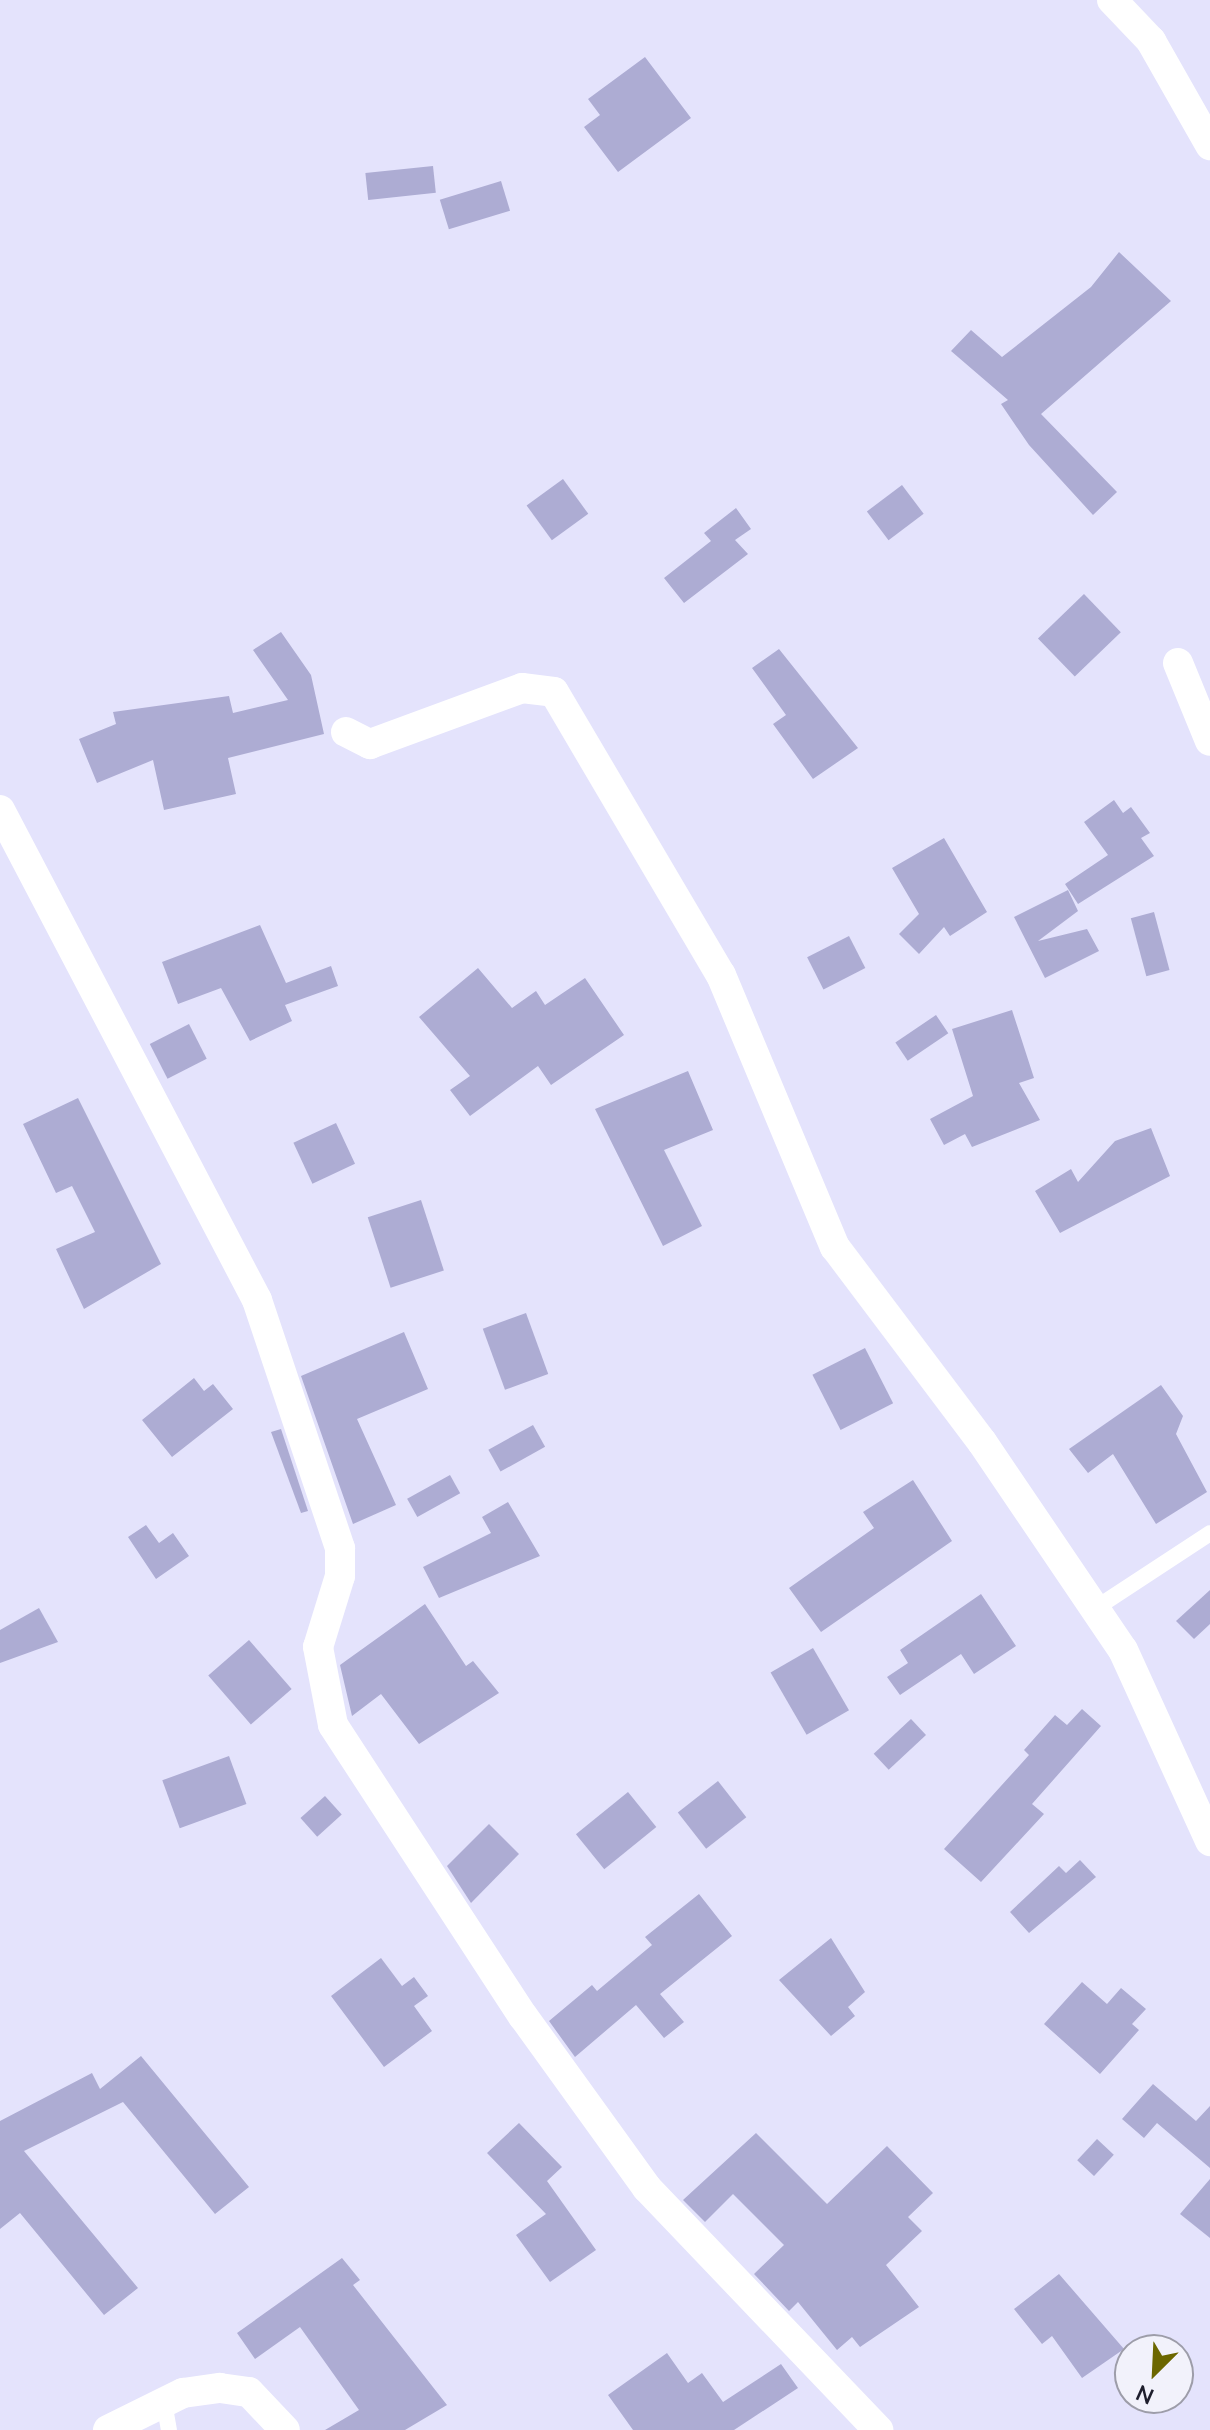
<!DOCTYPE html>
<html>
<head>
<meta charset="utf-8">
<style>
  body { margin:0 }
  #map { position:relative; width:1210px; height:2430px; overflow:hidden; background:#e4e3fc; font-family:"Nunito Sans",sans-serif }
  div>[style] { position:absolute }
  .building>* { inset:0; background:#adacd3; transform-origin:0 0 }
  .service>* { height:16px; margin:-8px; padding:0 8px; transform-origin:8px; border-radius:8px; background:#fff }
  .minor>* { height:30px; margin:-15px; padding:0 15px; transform-origin:15px; border-radius:15px; background:#fff }
  span { translate:-50% -50%; white-space:nowrap; text-align:center; line-height:1.15; -webkit-text-stroke:8px #f2f2fb; paint-order:stroke }
  .north { position:absolute; left:1114px; top:2334px; width:80px; height:80px; box-sizing:border-box; background:#f2f2fb; border:2px solid #9d9da9; border-radius:50%; rotate:204deg; font-size:22px; font-weight:700; line-height:32px; text-align:center; color:#1e1e2d }
  .north::after { content:''; display:block; margin:auto; width:28px; height:36px; background:#6c6700; clip-path:polygon(50% 0,100% 100%,50% 72%,0 100%) }
</style>
</head>
<body>
<div id="map">
  <div class="building">
    <div style="clip-path:polygon(645px 57px,691px 118px,618px 172px,584px 127px,600px 115px,588px 99px)"></div>
    <div style="left:433px;top:166px;width:27px;height:68px;rotate:84deg"></div>
    <div style="left:501px;top:181px;width:31px;height:64px;rotate:73deg"></div>
    <div style="clip-path:polygon(1119px 252px,1171px 301px,1041px 414px,1117px 492px,1093px 515px,1029px 445px,1001px 404px,1008px 400px,951px 351px,971px 330px,1002px 357px,1091px 287px)"></div>
    <div style="left:563px;top:479px;width:43px;height:45px;rotate:54deg"></div>
    <div style="left:902px;top:485px;width:36px;height:44px;rotate:53deg"></div>
    <div style="clip-path:polygon(736px 508px,751px 529px,735px 540px,748px 554px,684px 603px,664px 578px,711px 541px,704px 533px)"></div>
    <div style="left:1084px;top:594px;width:53px;height:64px;rotate:46deg"></div>
    <div style="clip-path:polygon(281px 632px,311px 675px,324px 734px,228px 758px,236px 794px,164px 810px,153px 760px,97px 783px,79px 739px,116px 724px,113px 712px,229px 696px,233px 713px,288px 700px,253px 650px)"></div>
    <div style="clip-path:polygon(779px 649px,858px 748px,813px 779px,773px 724px,786px 715px,752px 668px)"></div>
    <div style="clip-path:polygon(1114px 800px,1123px 813px,1131px 807px,1150px 833px,1141px 838px,1154px 856px,1078px 904px,1065px 884px,1108px 855px,1084px 822px)"></div>
    <div style="clip-path:polygon(944px 838px,987px 912px,950px 936px,944px 927px,919px 954px,899px 934px,919px 914px,892px 868px)"></div>
    <div style="clip-path:polygon(1068px 890px,1078px 911px,1038px 941px,1087px 929px,1099px 951px,1045px 978px,1014px 917px)"></div>
    <div style="left:1154px;top:912px;width:60px;height:24px;rotate:75deg"></div>
    <div style="clip-path:polygon(260px 925px,286px 983px,331px 966px,338px 986px,285px 1005px,292px 1021px,250px 1041px,221px 988px,178px 1004px,162px 962px)"></div>
    <div style="left:849px;top:936px;width:36px;height:47px;rotate:63deg"></div>
    <div style="clip-path:polygon(478px 968px,512px 1008px,536px 991px,545px 1005px,585px 978px,624px 1035px,551px 1085px,538px 1066px,470px 1116px,450px 1090px,470px 1076px,419px 1017px)"></div>
    <div style="clip-path:polygon(1012px 1010px,1034px 1078px,1019px 1083px,1040px 1120px,972px 1147px,965px 1134px,944px 1145px,930px 1119px,973px 1096px,952px 1029px)"></div>
    <div style="left:936px;top:1015px;width:22px;height:49px;rotate:56deg"></div>
    <div style="left:189px;top:1024px;width:39px;height:44px;rotate:63deg"></div>
    <div style="clip-path:polygon(688px 1071px,713px 1130px,664px 1150px,702px 1226px,663px 1246px,595px 1109px)"></div>
    <div style="clip-path:polygon(78px 1098px,161px 1264px,84px 1309px,56px 1249px,95px 1232px,72px 1186px,56px 1193px,23px 1124px)"></div>
    <div style="left:336px;top:1123px;width:45px;height:47px;rotate:65deg"></div>
    <div style="clip-path:polygon(1151px 1128px,1170px 1176px,1060px 1233px,1035px 1191px,1071px 1169px,1078px 1182px,1115px 1141px)"></div>
    <div style="left:421px;top:1200px;width:74px;height:56px;rotate:72deg"></div>
    <div style="left:526px;top:1313px;width:65px;height:46px;rotate:70deg"></div>
    <div style="clip-path:polygon(404px 1332px,428px 1389px,357px 1419px,396px 1505px,353px 1524px,301px 1376px)"></div>
    <div style="left:865px;top:1348px;width:62px;height:59px;rotate:63deg"></div>
    <div style="clip-path:polygon(194px 1378px,204px 1391px,213px 1384px,233px 1409px,172px 1457px,142px 1420px)"></div>
    <div style="clip-path:polygon(1161px 1385px,1183px 1416px,1176px 1434px,1207px 1492px,1156px 1524px,1113px 1454px,1088px 1473px,1069px 1449px)"></div>
    <div style="left:533px;top:1425px;width:25px;height:51px;rotate:61deg"></div>
    <div style="clip-path:polygon(281px 1429px,308px 1511px,301px 1513px,271px 1432px)"></div>
    <div style="left:450px;top:1475px;width:21px;height:49px;rotate:61deg"></div>
    <div style="clip-path:polygon(913px 1480px,952px 1541px,821px 1632px,789px 1588px,874px 1528px,863px 1512px)"></div>
    <div style="clip-path:polygon(508px 1502px,540px 1556px,439px 1598px,423px 1567px,491px 1533px,482px 1517px)"></div>
    <div style="clip-path:polygon(146px 1525px,159px 1543px,173px 1533px,189px 1556px,156px 1579px,128px 1537px)"></div>
    <div style="clip-path:polygon(1210px 1590px,1210px 1624px,1194px 1639px,1176px 1621px)"></div>
    <div style="clip-path:polygon(981px 1594px,1016px 1646px,974px 1674px,961px 1654px,900px 1695px,887px 1677px,908px 1663px,900px 1650px)"></div>
    <div style="clip-path:polygon(425px 1604px,466px 1666px,473px 1661px,499px 1693px,419px 1744px,381px 1694px,352px 1716px,340px 1665px)"></div>
    <div style="clip-path:polygon(39px 1608px,58px 1642px,0 1663px,0 1630px)"></div>
    <div style="left:249px;top:1640px;width:65px;height:54px;rotate:49deg"></div>
    <div style="left:813px;top:1648px;width:72px;height:49px;rotate:60deg"></div>
    <div style="clip-path:polygon(1082px 1709px,1101px 1726px,1032px 1804px,1044px 1814px,981px 1882px,944px 1849px,1029px 1755px,1024px 1750px,1055px 1715px,1067px 1725px)"></div>
    <div style="left:911px;top:1719px;width:22px;height:51px;rotate:47deg"></div>
    <div style="left:229px;top:1756px;width:51px;height:71px;rotate:70deg"></div>
    <div style="left:718px;top:1781px;width:46px;height:51px;rotate:52deg"></div>
    <div style="left:628px;top:1792px;width:45px;height:67px;rotate:51deg"></div>
    <div style="left:325px;top:1796px;width:25px;height:33px;rotate:48deg"></div>
    <div style="clip-path:polygon(489px 1824px,519px 1854px,471px 1903px,447px 1866px)"></div>
    <div style="clip-path:polygon(1080px 1860px,1096px 1877px,1029px 1933px,1010px 1912px,1059px 1866px,1066px 1873px)"></div>
    <div style="clip-path:polygon(699px 1894px,732px 1936px,660px 1994px,684px 2022px,664px 2038px,636px 2005px,575px 2057px,549px 2021px,592px 1985px,597px 1991px,652px 1945px,645px 1937px)"></div>
    <div style="clip-path:polygon(831px 1938px,865px 1992px,848px 2007px,855px 2016px,831px 2036px,779px 1980px)"></div>
    <div style="clip-path:polygon(381px 1958px,402px 1986px,414px 1977px,428px 1996px,414px 2006px,432px 2031px,384px 2067px,331px 1996px)"></div>
    <div style="clip-path:polygon(1082px 1982px,1107px 2004px,1121px 1988px,1146px 2009px,1132px 2024px,1139px 2030px,1100px 2074px,1044px 2024px)"></div>
    <div style="clip-path:polygon(141px 2056px,249px 2187px,215px 2214px,123px 2102px,24px 2151px,138px 2288px,104px 2315px,20px 2213px,0 2229px,0 2121px,92px 2073px,100px 2089px)"></div>
    <div style="clip-path:polygon(1153px 2084px,1196px 2121px,1210px 2106px,1210px 2168px,1157px 2123px,1144px 2138px,1122px 2119px)"></div>
    <div style="clip-path:polygon(519px 2123px,562px 2167px,547px 2181px,596px 2250px,550px 2282px,516px 2235px,546px 2214px,487px 2153px)"></div>
    <div style="clip-path:polygon(756px 2133px,827px 2204px,887px 2146px,933px 2193px,908px 2217px,922px 2231px,886px 2265px,919px 2307px,860px 2347px,852px 2337px,837px 2350px,798px 2302px,789px 2311px,754px 2274px,784px 2245px,733px 2194px,705px 2222px,683px 2200px)"></div>
    <div style="left:1097px;top:2139px;width:23px;height:29px;rotate:43deg"></div>
    <div style="clip-path:polygon(1210px 2179px,1210px 2238px,1180px 2214px)"></div>
    <div style="clip-path:polygon(342px 2258px,360px 2280px,353px 2285px,447px 2405px,405px 2430px,325px 2430px,359px 2410px,300px 2327px,255px 2359px,237px 2333px)"></div>
    <div style="clip-path:polygon(1059px 2274px,1124px 2349px,1082px 2378px,1052px 2336px,1042px 2344px,1014px 2309px)"></div>
    <div style="clip-path:polygon(667px 2353px,688px 2383px,702px 2373px,723px 2402px,781px 2364px,798px 2388px,734px 2430px,633px 2430px,608px 2395px)"></div>
  </div>
  <div class="service">
    <div style="left:1096px;top:1608px;width:136px;rotate:-33.3deg"></div>
    <div style="left:164px;top:2402px;width:28px;rotate:80deg"></div>
  </div>
  <div class="minor">
    <div style="left:1112px;top:0;width:57px;rotate:46.4deg"></div>
    <div style="left:1151px;top:41px;width:120px;rotate:60.4deg"></div>
    <div style="left:1178px;top:663px;width:84px;rotate:67.7deg"></div>
    <div style="left:346px;top:732px;width:27px;rotate:27deg"></div>
    <div style="left:370px;top:744px;width:162px;rotate:-20.2deg"></div>
    <div style="left:522px;top:688px;width:32px;rotate:7deg"></div>
    <div style="left:554px;top:692px;width:329px;rotate:59.5deg"></div>
    <div style="left:721px;top:975px;width:295px;rotate:67.3deg"></div>
    <div style="left:835px;top:1247px;width:244px;rotate:53deg"></div>
    <div style="left:982px;top:1442px;width:251px;rotate:55.9deg"></div>
    <div style="left:1123px;top:1650px;width:210px;rotate:65.5deg"></div>
    <div style="left:0;top:810px;width:553px;rotate:62.32deg"></div>
    <div style="left:257px;top:1300px;width:262px;rotate:71.5deg"></div>
    <div style="left:340px;top:1548px;width:28px;rotate:90deg"></div>
    <div style="left:340px;top:1576px;width:74px;rotate:107.2deg"></div>
    <div style="left:318px;top:1647px;width:79px;rotate:79.1deg"></div>
    <div style="left:333px;top:1725px;width:348px;rotate:56.9deg"></div>
    <div style="left:523px;top:2016px;width:212px;rotate:54.2deg"></div>
    <div style="left:647px;top:2188px;width:335px;rotate:46.3deg"></div>
    <div style="left:108px;top:2430px;width:84px;rotate:-26.3deg"></div>
    <div style="left:183px;top:2393px;width:37px;rotate:-8deg"></div>
    <div style="left:220px;top:2388px;width:29px;rotate:8deg"></div>
    <div style="left:249px;top:2392px;width:52px;rotate:46.5deg"></div>
  </div>
  <div class="north">N</div>
</div>
</body>
</html>
